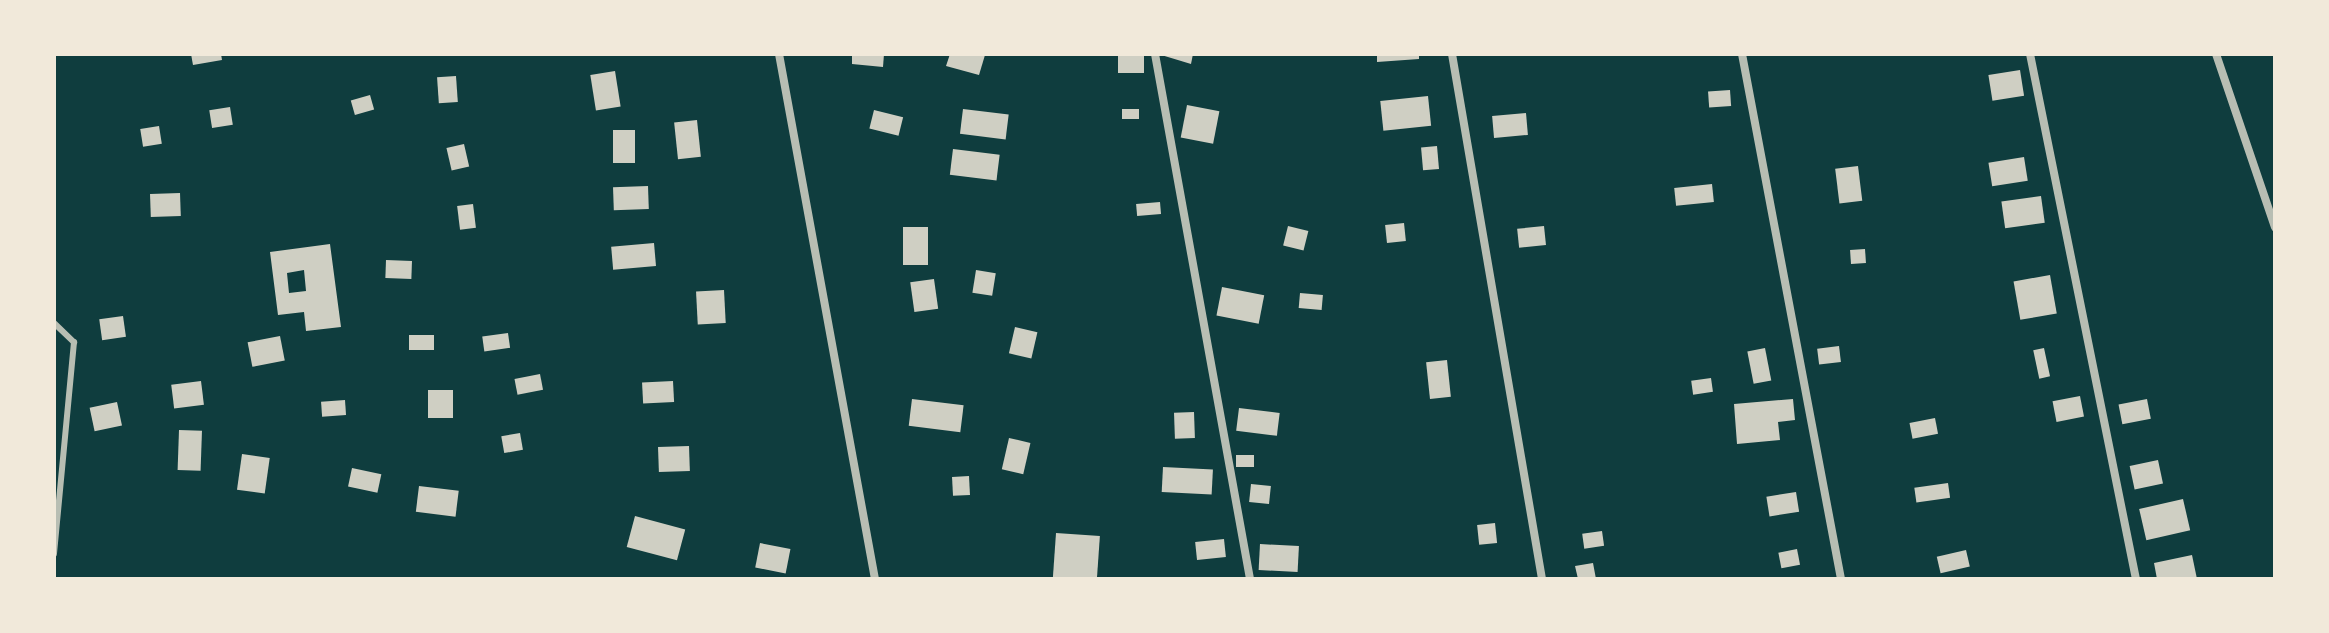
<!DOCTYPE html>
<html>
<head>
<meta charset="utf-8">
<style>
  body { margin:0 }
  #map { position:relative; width:2329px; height:633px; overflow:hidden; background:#0f3d3e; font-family:"PT Sans",sans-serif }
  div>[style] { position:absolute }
  .building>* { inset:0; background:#cfcfc3; transform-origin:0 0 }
  .service>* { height:6px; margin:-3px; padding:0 3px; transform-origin:3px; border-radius:3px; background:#b8beb3 }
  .minor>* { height:8px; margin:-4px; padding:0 4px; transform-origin:4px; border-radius:4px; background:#b8beb3 }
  span { translate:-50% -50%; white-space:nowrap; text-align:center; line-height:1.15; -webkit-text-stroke:8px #f1e9da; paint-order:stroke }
  .frame { position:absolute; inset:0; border:56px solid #f1e9da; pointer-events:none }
</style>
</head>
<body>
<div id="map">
  <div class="building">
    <div style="clip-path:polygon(191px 54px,221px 54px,222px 60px,193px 65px)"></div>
    <div style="clip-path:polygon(852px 54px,884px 54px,883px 67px,852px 64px)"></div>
    <div style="clip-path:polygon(950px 54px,985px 55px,979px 75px,946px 66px)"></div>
    <div style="left:1118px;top:54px;width:26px;height:19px"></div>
    <div style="clip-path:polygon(1158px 54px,1193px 54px,1191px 64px)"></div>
    <div style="clip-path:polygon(1377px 54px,1419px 54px,1419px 59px,1377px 62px)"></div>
    <div style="left:2020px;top:70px;width:26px;height:32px;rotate:81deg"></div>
    <div style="left:615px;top:71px;width:36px;height:25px;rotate:81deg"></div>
    <div style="left:456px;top:76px;width:26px;height:19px;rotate:86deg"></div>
    <div style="left:1730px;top:90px;width:16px;height:22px;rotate:86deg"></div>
    <div style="left:370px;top:95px;width:15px;height:20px;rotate:74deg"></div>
    <div style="left:1428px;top:96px;width:30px;height:48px;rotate:84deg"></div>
    <div style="left:1187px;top:105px;width:33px;height:33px;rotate:11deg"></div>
    <div style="left:230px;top:107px;width:18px;height:21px;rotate:81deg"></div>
    <div style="left:963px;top:109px;width:46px;height:25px;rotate:7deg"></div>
    <div style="left:1122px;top:109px;width:17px;height:10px"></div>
    <div style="left:874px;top:110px;width:30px;height:19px;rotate:14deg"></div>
    <div style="left:1526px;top:113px;width:22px;height:34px;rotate:85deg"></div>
    <div style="left:697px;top:120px;width:37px;height:23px;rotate:84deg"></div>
    <div style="left:159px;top:126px;width:18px;height:19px;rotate:81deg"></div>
    <div style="left:613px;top:130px;width:22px;height:33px"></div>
    <div style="left:464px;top:144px;width:23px;height:18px;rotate:77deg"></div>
    <div style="left:1437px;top:146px;width:23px;height:16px;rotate:85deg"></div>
    <div style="left:953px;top:149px;width:47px;height:26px;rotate:7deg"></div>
    <div style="left:2024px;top:157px;width:24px;height:36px;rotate:81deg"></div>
    <div style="left:1858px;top:166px;width:35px;height:23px;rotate:83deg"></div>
    <div style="left:1712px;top:184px;width:18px;height:38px;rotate:84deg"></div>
    <div style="left:648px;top:186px;width:23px;height:35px;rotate:88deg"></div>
    <div style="left:180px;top:193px;width:23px;height:30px;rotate:88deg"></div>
    <div style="left:2041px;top:196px;width:27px;height:40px;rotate:82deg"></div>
    <div style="left:1160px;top:202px;width:12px;height:24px;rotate:85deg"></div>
    <div style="left:473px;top:204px;width:24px;height:16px;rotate:83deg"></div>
    <div style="left:1404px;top:223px;width:18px;height:19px;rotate:84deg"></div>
    <div style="left:1288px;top:226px;width:21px;height:20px;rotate:14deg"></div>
    <div style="left:1544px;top:226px;width:19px;height:27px;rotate:84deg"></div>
    <div style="left:903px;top:227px;width:25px;height:38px"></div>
    <div style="left:654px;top:243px;width:23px;height:43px;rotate:85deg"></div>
    <div style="clip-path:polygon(evenodd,330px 244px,341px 327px,306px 331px,304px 312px,278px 315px,270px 252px,330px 244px,304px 270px,306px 291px,289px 293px,287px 273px,304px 270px)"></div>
    <div style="left:1865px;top:249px;width:14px;height:15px;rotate:86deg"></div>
    <div style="left:386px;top:260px;width:26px;height:18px;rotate:2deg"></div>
    <div style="left:976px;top:270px;width:20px;height:23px;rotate:9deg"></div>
    <div style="left:2050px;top:275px;width:39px;height:37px;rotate:80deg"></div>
    <div style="left:934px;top:279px;width:30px;height:24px;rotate:82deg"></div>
    <div style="left:1222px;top:287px;width:43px;height:29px;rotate:11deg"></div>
    <div style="left:724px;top:290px;width:33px;height:28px;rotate:87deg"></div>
    <div style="left:1300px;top:293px;width:23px;height:15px;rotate:5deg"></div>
    <div style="left:123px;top:316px;width:21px;height:24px;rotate:82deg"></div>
    <div style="left:1015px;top:327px;width:23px;height:27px;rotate:13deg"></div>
    <div style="left:508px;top:333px;width:15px;height:26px;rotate:82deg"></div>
    <div style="left:409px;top:335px;width:25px;height:15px"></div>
    <div style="left:280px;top:336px;width:25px;height:33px;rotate:79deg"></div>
    <div style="left:1839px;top:346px;width:16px;height:22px;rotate:83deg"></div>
    <div style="left:1765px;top:348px;width:33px;height:18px;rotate:79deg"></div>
    <div style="left:2044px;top:348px;width:29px;height:11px;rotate:78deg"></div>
    <div style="left:1447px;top:360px;width:37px;height:21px;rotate:84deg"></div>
    <div style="left:540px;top:374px;width:16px;height:26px;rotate:79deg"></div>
    <div style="left:1711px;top:378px;width:14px;height:20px;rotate:82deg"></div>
    <div style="left:201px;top:381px;width:24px;height:30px;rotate:83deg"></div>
    <div style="left:673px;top:381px;width:21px;height:31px;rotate:87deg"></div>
    <div style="left:428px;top:390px;width:25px;height:28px"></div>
    <div style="left:2080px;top:396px;width:21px;height:28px;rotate:79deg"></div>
    <div style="left:912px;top:399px;width:52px;height:27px;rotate:7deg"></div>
    <div style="clip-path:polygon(1793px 399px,1795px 420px,1778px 422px,1780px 440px,1737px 444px,1734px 404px)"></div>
    <div style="left:2147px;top:399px;width:20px;height:29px;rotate:79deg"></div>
    <div style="left:345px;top:400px;width:15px;height:24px;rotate:86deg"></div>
    <div style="left:117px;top:402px;width:24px;height:28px;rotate:78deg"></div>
    <div style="left:1239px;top:408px;width:41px;height:23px;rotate:7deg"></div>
    <div style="left:1194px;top:412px;width:26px;height:20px;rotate:88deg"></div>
    <div style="left:1935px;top:418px;width:16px;height:26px;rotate:79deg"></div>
    <div style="left:179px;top:430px;width:23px;height:40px;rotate:2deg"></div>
    <div style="left:520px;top:433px;width:17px;height:19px;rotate:80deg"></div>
    <div style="left:1009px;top:438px;width:22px;height:32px;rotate:13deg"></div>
    <div style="left:689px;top:446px;width:25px;height:31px;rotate:88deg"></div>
    <div style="left:242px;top:454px;width:28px;height:36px;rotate:8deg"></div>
    <div style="left:1236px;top:455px;width:18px;height:12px"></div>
    <div style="left:2158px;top:460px;width:24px;height:29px;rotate:78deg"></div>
    <div style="left:1163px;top:467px;width:50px;height:25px;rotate:3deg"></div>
    <div style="left:352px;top:468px;width:30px;height:19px;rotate:12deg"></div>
    <div style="left:969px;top:476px;width:19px;height:17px;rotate:87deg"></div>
    <div style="left:1948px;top:483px;width:15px;height:34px;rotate:82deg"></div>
    <div style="left:1251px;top:484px;width:20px;height:18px;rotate:6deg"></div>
    <div style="left:419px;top:486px;width:40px;height:26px;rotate:7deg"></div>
    <div style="left:1796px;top:492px;width:20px;height:30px;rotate:81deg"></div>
    <div style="left:2183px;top:499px;width:32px;height:45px;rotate:77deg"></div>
    <div style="left:635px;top:516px;width:52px;height:32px;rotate:15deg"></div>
    <div style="left:1495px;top:523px;width:20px;height:18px;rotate:84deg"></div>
    <div style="left:1602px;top:531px;width:15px;height:20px;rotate:82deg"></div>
    <div style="left:1056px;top:533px;width:44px;height:46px;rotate:4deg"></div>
    <div style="left:1224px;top:539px;width:18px;height:29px;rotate:84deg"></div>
    <div style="left:760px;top:543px;width:31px;height:25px;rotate:11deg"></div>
    <div style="left:1260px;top:544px;width:39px;height:26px;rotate:3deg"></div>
    <div style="left:1797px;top:549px;width:16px;height:19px;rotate:79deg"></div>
    <div style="left:1966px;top:550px;width:17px;height:30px;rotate:77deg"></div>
    <div style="clip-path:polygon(2192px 555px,2197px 579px,2157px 579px,2154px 563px)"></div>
    <div style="clip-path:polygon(1593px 563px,1596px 579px,1578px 579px,1575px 566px)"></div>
  </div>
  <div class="service">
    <div style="left:54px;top:323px;width:28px;rotate:44deg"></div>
    <div style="left:74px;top:342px;width:213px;rotate:95.4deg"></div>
  </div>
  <div class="minor">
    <div style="left:779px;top:54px;width:534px;rotate:79.64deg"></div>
    <div style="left:1155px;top:54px;width:534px;rotate:79.74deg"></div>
    <div style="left:1452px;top:54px;width:533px;rotate:80.27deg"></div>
    <div style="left:1742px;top:54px;width:534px;rotate:79.32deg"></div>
    <div style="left:2030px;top:54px;width:536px;rotate:78.59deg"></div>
    <div style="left:2216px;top:54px;width:183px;rotate:71.2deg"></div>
  </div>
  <div class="frame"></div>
</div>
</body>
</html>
